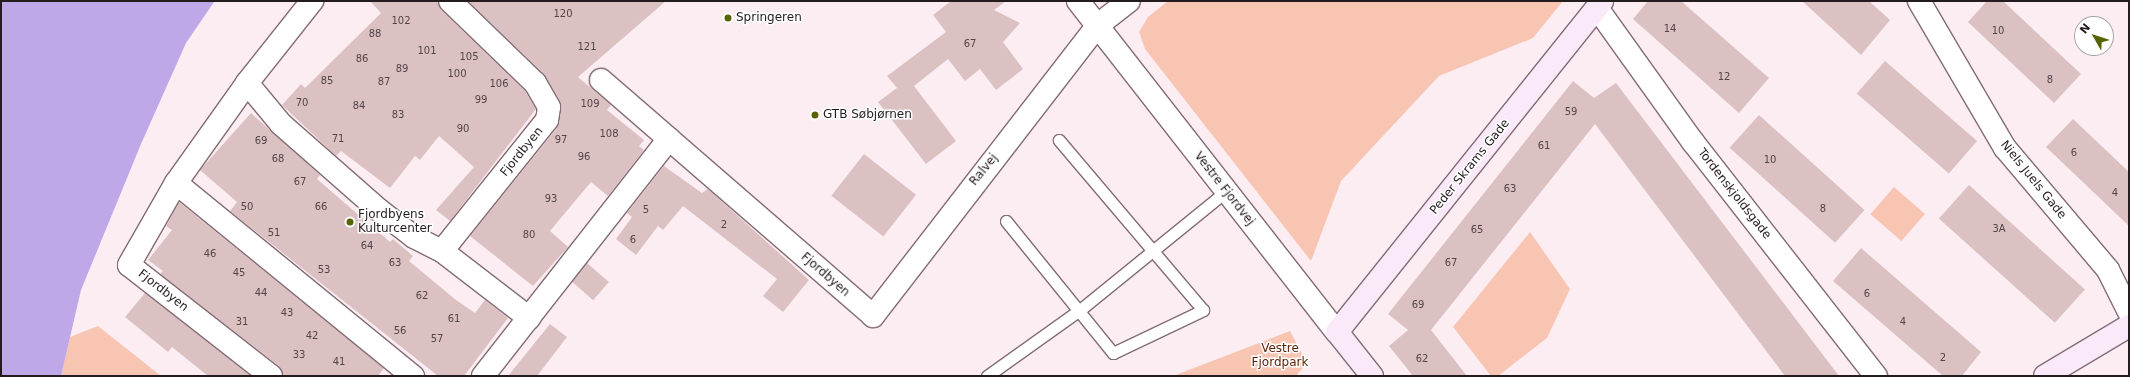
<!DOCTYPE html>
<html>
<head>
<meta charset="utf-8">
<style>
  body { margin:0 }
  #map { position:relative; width:2130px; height:377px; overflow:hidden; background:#fcedf3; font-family:"DejaVu Sans",sans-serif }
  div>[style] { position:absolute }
  .green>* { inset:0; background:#f9c5b3; transform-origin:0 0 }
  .water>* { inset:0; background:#bfa8e7 }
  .building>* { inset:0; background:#dcc1c2; transform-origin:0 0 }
  .roads { filter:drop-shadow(1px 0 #836c76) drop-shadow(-1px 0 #836c76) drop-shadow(0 1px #836c76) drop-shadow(0 -1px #836c76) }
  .lane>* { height:11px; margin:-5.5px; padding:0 5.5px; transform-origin:5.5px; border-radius:5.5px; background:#fff }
  .street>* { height:22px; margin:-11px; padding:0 11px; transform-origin:11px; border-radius:11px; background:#fff }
  .secondary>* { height:22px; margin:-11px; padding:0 11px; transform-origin:11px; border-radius:11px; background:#f9e9f9 }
  .dots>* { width:11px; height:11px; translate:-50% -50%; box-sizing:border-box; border:2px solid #fff; border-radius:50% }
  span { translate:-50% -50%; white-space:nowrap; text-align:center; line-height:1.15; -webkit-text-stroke:3px #fff; paint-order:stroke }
  .number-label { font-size:10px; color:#524448 }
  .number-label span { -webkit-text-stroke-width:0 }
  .poi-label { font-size:12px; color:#241b1f }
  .left { translate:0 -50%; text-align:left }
  .street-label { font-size:12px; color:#241b1f }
  .park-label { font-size:12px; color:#5b1e03 }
  .frame { position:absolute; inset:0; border:2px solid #241b1f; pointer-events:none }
  .north { position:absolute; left:2074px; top:16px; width:40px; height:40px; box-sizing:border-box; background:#fff; border:1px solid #a7a4a5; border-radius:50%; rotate:309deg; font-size:11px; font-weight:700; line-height:16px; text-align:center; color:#241b1f }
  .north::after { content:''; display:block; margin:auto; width:14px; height:18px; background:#586201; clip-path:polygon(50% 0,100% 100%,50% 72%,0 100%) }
</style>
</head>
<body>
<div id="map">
  <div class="green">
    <div style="clip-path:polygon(1168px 1px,1563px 1px,1533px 38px,1439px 76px,1341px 181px,1311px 261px,1145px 49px,1139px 32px,1148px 17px)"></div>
    <div style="left:1894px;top:187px;width:41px;height:36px;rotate:41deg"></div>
    <div style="clip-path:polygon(1530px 232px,1570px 289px,1547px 338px,1498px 376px,1491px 376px,1453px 327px)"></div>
    <div style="clip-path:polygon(98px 326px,161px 376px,61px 376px,70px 337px)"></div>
    <div style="clip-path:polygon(1290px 331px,1307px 363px,1296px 376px,1173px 376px)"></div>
  </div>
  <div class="water">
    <div style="clip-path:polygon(1px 1px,222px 1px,214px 2px,186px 43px,141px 144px,81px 290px,61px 376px,1px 376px)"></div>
  </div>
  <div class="building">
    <div style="clip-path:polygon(370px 1px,438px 1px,441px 10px,525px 91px,536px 109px,450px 221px,436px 210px,474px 167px,439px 136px,420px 160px,415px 156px,390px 188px,341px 151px,336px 156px,282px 105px,301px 84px,305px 88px,381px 13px)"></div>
    <div style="clip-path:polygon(468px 1px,666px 1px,578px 77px,611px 105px,607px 110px,644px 140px,639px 146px,644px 150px,608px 196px,591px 182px,550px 231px,568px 247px,533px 286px,470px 236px,557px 128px,560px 101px,544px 74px)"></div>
    <div style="clip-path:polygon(951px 1px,1006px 1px,994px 10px,1020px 23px,1003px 42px,1023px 69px,996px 90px,980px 69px,965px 81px,948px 59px,914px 86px,956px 141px,926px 164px,878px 102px,897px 88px,887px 76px,946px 32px,933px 15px)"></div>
    <div style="clip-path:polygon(1648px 1px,1681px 1px,1769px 78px,1739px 113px,1633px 19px)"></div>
    <div style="clip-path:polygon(1802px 1px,1869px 1px,1890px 20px,1861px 55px)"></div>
    <div style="clip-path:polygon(1987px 1px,2003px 1px,2081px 74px,2054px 103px,1968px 22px)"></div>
    <div style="left:1885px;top:61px;width:122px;height:43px;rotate:41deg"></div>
    <div style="clip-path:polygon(1573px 81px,1594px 98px,1616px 83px,1839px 376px,1785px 376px,1595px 124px,1431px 330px,1467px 376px,1413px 376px,1389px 346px,1408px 330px,1388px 314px)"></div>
    <div style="clip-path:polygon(251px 113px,320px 175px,317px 179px,390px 242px,393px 239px,413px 256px,409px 261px,456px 300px,475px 313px,485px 300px,508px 318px,464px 376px,438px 376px,230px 211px,237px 202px,200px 170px)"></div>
    <div style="left:1759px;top:115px;width:142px;height:44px;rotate:42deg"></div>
    <div style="clip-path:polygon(2073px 119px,2129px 172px,2129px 226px,2046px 147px)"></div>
    <div style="left:864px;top:154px;width:66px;height:53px;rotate:38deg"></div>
    <div style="clip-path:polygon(664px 166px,702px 193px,708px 189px,809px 280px,783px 312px,763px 296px,777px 279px,683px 206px,663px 230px,658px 226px,636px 255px,616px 239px,632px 217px,627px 213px)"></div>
    <div style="left:1969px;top:185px;width:156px;height:45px;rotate:42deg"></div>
    <div style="clip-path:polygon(179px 202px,384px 368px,378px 376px,283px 376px,279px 366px,160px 274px,163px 271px,148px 260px,172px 230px,166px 226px)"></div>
    <div style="clip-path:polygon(1861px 248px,1981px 352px,1962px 376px,1943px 376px,1833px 281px)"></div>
    <div style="left:587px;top:263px;width:29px;height:24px;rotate:41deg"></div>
    <div style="clip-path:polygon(145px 293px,251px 376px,208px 376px,172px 347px,168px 352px,125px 317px)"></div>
    <div style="clip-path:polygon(550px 324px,567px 337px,537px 376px,508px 376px)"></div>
  </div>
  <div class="roads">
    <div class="lane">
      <div style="left:1006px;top:221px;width:170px;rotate:51deg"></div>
      <div style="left:1113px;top:353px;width:100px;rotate:-25.5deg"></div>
      <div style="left:1203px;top:310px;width:223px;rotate:-130.3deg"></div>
      <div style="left:987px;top:376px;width:115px;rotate:-35.5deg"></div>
      <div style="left:1081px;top:309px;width:186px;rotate:-39.1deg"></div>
    </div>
    <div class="street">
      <div style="left:1078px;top:1px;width:420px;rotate:52deg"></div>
      <div style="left:1919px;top:1px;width:170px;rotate:59.7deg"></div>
      <div style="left:2005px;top:148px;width:160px;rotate:49.8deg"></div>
      <div style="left:2108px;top:270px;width:47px;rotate:63.4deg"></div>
      <div style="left:1597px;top:8px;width:165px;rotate:54.4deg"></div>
      <div style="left:1693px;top:142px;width:297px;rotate:52deg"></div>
      <div style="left:601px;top:80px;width:90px;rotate:40.9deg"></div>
      <div style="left:247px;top:83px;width:53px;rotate:50.3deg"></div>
      <div style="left:281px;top:124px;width:130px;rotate:41.3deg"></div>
      <div style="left:379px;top:210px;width:44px;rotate:37.6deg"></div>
      <div style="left:414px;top:237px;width:31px;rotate:27deg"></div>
      <div style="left:442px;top:251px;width:110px;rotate:37.6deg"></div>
      <div style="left:176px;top:183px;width:306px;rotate:39.2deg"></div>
      <div style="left:442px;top:251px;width:168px;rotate:-51.3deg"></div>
      <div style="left:547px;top:120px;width:13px;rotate:-81deg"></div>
      <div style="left:549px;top:107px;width:28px;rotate:-120deg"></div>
      <div style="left:535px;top:83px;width:118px;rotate:-136deg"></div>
      <div style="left:271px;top:376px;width:180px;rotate:-142deg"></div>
      <div style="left:129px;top:265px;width:95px;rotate:-60.2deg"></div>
      <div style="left:176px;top:183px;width:123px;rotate:-54.6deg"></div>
      <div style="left:247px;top:83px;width:105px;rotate:-51.6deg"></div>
      <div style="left:483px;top:376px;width:301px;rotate:-51.9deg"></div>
      <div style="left:669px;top:139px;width:270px;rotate:40.9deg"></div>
      <div style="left:873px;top:316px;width:368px;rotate:-52.3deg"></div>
      <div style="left:1098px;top:25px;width:39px;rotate:-38deg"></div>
    </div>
    <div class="secondary">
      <div style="left:1372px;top:376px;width:56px;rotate:-128.5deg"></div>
      <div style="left:1337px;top:332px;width:424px;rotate:-51.3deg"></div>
      <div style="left:2045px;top:376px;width:98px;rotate:-30.8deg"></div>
    </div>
  </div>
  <div class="dots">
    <div style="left:728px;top:18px;background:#586201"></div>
    <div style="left:815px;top:115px;background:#586201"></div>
    <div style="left:350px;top:222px;background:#586201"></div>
  </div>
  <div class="number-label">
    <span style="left:563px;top:14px">120</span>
    <span style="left:401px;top:21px">102</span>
    <span style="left:1670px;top:29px">14</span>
    <span style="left:1998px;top:31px">10</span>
    <span style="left:375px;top:34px">88</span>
    <span style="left:970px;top:44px">67</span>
    <span style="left:587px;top:47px">121</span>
    <span style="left:427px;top:51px">101</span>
    <span style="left:469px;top:57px">105</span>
    <span style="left:362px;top:59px">86</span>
    <span style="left:402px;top:69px">89</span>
    <span style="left:457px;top:74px">100</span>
    <span style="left:1724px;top:77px">12</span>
    <span style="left:2050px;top:80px">8</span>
    <span style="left:327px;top:81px">85</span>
    <span style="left:384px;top:82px">87</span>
    <span style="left:499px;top:84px">106</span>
    <span style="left:481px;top:100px">99</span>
    <span style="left:302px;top:103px">70</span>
    <span style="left:590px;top:104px">109</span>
    <span style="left:359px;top:106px">84</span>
    <span style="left:1571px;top:112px">59</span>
    <span style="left:398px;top:115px">83</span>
    <span style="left:463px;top:129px">90</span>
    <span style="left:609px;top:134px">108</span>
    <span style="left:338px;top:139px">71</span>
    <span style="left:561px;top:140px">97</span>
    <span style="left:261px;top:141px">69</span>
    <span style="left:1544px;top:146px">61</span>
    <span style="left:2074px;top:153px">6</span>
    <span style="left:584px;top:157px">96</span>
    <span style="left:278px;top:159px">68</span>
    <span style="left:1770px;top:160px">10</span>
    <span style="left:300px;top:182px">67</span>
    <span style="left:1510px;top:189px">63</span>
    <span style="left:2115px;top:193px">4</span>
    <span style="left:551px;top:199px">93</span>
    <span style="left:247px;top:207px">50</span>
    <span style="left:321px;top:207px">66</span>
    <span style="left:1823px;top:209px">8</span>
    <span style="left:646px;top:210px">5</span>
    <span style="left:724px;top:225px">2</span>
    <span style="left:1999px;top:229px">3A</span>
    <span style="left:1477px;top:230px">65</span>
    <span style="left:274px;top:233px">51</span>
    <span style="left:529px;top:235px">80</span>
    <span style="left:633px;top:240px">6</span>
    <span style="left:367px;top:246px">64</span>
    <span style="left:210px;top:254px">46</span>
    <span style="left:395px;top:263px">63</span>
    <span style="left:1451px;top:263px">67</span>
    <span style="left:324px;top:270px">53</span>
    <span style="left:239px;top:273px">45</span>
    <span style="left:261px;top:293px">44</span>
    <span style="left:1867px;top:294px">6</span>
    <span style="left:422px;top:296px">62</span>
    <span style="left:1418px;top:305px">69</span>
    <span style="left:287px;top:313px">43</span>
    <span style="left:454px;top:319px">61</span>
    <span style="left:242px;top:322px">31</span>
    <span style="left:1903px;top:322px">4</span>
    <span style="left:400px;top:331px">56</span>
    <span style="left:312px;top:336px">42</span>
    <span style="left:437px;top:339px">57</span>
    <span style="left:299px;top:355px">33</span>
    <span style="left:1943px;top:358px">2</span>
    <span style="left:1422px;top:359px">62</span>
    <span style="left:339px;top:362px">41</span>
  </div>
  <div class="poi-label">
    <span class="left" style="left:736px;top:18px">Springeren</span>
    <span class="left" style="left:823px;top:115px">GTB Søbjørnen</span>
    <span class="left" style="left:358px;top:222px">Fjordbyens<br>Kulturcenter</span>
  </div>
  <div class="street-label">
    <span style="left:522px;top:152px;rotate:-51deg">Fjordbyen</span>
    <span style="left:1470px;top:167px;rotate:-51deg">Peder Skrams Gade</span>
    <span style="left:984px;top:170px;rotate:-51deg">Ralvej</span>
    <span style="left:2033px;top:180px;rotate:51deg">Niels Juels Gade</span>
    <span style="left:1224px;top:189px;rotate:52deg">Vestre Fjordvej</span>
    <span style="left:1734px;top:194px;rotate:52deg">Tordenskjoldsgade</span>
    <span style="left:825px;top:275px;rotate:41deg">Fjordbyen</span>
    <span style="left:163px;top:291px;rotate:38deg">Fjordbyen</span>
  </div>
  <div class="park-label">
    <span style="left:1280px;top:356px">Vestre<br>Fjordpark</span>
  </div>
  <div class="frame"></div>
  <div class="north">N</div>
</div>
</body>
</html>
